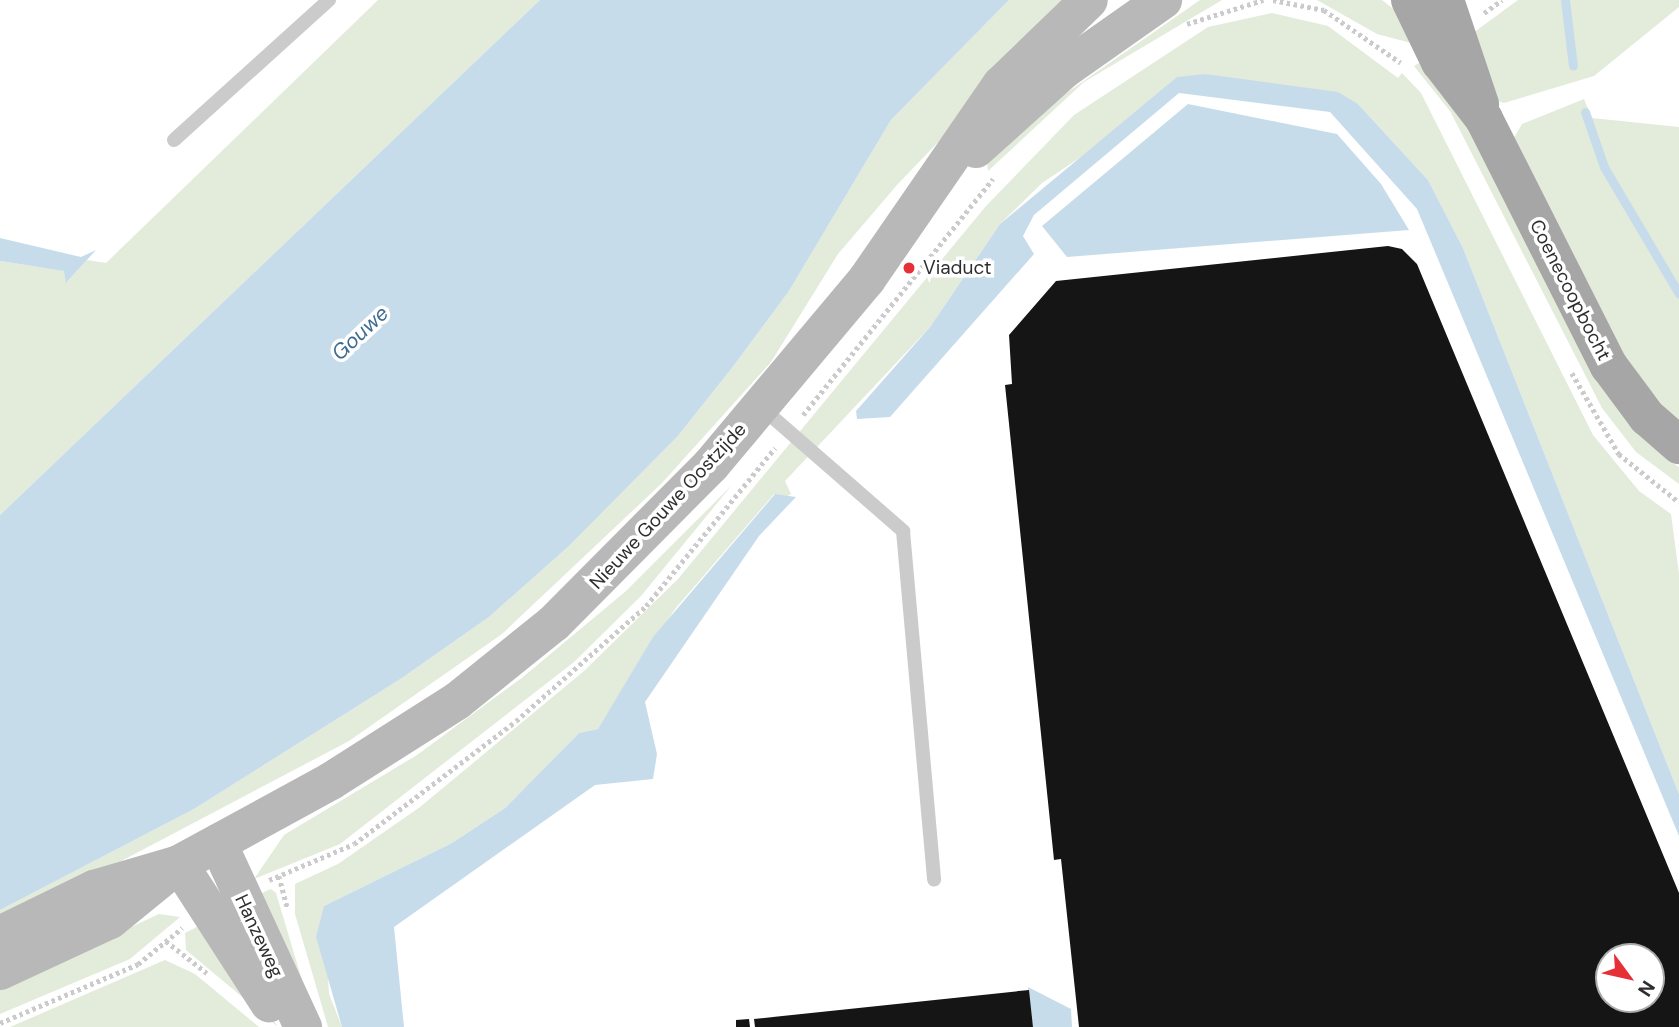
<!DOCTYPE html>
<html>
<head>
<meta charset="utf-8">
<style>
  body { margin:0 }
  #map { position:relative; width:1679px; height:1027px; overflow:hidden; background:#fff; font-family:"DM Sans",sans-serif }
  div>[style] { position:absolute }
  .green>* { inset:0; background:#e3ebdb }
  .water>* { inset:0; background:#c7dceb }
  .stream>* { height:9px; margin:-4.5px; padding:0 4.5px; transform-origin:4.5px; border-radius:4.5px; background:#c7dceb }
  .building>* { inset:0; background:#151515 }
  .path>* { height:4.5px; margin-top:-2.25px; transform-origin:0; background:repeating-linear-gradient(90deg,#cbcbcb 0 3.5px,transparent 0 7px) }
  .lane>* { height:14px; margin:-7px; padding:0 7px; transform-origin:7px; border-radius:7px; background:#cbcbcb }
  .secondary>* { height:38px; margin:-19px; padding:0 19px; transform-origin:19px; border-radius:19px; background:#b8b8b8 }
  .primary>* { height:38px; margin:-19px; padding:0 19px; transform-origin:19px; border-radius:19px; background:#a6a6a6 }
  .dots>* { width:19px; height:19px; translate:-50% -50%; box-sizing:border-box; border:4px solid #fff; border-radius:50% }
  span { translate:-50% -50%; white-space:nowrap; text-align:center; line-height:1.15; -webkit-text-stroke:7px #fff; paint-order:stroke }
  .poi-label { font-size:19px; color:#2e2e2e }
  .left { translate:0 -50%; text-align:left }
  .street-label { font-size:19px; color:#2e2e2e }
  .water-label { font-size:21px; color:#3c6c8f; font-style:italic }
  .north { position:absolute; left:1595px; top:943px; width:70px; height:70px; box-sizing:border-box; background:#fff; border:2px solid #ababab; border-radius:50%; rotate:123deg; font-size:19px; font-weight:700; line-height:28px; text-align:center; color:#2e2e2e }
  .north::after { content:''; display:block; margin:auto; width:24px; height:32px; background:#e43036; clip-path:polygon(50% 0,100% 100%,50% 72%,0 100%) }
</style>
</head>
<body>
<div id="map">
  <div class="green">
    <div style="clip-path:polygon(378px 0,540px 0,0 515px,0 261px,65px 271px,67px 282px,87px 260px,106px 263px)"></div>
    <div style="clip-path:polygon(1009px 0,1074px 0,897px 185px,838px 254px,771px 362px,662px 483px,502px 634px,349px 741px,0 925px,0 910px,194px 809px,402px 678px,489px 617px,569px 546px,677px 437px,732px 368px,789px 291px,891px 120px)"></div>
    <div style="clip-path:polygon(1200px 0,1222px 0,1084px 82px,988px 171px,987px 161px,1022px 124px)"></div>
    <div style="clip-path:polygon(1317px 0,1382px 0,1401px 15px,1411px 43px,1377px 34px)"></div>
    <div style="clip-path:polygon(1518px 0,1679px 0,1679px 7px,1594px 76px,1504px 103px,1495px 100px,1469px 36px)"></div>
    <div style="clip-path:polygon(1272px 13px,1328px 26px,1398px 78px,1402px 73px,1421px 93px,1593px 435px,1639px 491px,1671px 514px,1679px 574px,1679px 794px,1463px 248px,1428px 180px,1358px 104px,1205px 74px,1042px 183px,1000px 224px,930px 327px,785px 481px,791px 494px,781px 500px,774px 494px,675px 609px,598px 729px,579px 733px,505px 808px,452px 843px,324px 906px,329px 994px,342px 1027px,328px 1027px,295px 914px,295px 884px,338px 864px,420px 807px,584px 671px,678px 579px,986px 206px,1074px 115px,1208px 27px)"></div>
    <div style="clip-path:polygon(1427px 58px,1664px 457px,1679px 467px,1679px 484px,1636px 452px,1602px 408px,1450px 111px,1414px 66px)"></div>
    <div style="clip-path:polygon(1584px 99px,1592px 118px,1679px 127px,1679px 425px,1620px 353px,1512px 141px,1522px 124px)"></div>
    <div style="clip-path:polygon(732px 485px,641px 596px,574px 662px,340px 844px,254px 879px,284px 835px,417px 755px,523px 677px,626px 591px)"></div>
    <div style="clip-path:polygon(271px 889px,276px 893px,316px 1027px,253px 897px)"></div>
    <div style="clip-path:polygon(159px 914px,180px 917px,130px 959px,0 1014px,0 988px)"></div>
    <div style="clip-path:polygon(197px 927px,218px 945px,278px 1027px,186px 950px,185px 933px)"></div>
    <div style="clip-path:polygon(165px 960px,195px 974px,259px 1027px,10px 1027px)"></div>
  </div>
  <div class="water">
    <div style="clip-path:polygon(540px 0,1009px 0,891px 120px,789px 291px,732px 368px,677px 437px,569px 546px,489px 617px,402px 678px,194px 809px,0 910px,0 515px)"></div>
    <div style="clip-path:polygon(1205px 74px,1338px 92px,1358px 104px,1428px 180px,1463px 248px,1679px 794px,1679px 836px,1417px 209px,1330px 112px,1179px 93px,1034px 215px,1023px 236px,1034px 254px,890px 417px,857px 419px,856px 411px,930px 327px,1000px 224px,1177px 77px)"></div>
    <div style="clip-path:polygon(1188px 104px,1337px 134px,1381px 184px,1409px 230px,1067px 257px,1042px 226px)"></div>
    <div style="clip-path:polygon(0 238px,81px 257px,96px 250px,66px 283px,64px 271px,0 261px)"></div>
    <div style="clip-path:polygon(775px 494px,796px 497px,759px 536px,645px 702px,657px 754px,653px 779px,595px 785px,394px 927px,404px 1027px,342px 1027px,316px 937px,324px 906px,452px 843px,505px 808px,579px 733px,598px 729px,653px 637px)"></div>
    <div style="clip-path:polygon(1028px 987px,1071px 1009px,1072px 1027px,1033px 1027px)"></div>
  </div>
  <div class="stream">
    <div style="left:1565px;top:0;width:66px;rotate:83.1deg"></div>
    <div style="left:1585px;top:112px;width:58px;rotate:70.9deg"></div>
    <div style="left:1604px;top:167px;width:147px;rotate:59.4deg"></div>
  </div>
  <div class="building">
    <div style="clip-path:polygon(evenodd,1388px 246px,1402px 249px,1417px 264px,1679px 893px,1679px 1027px,1079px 1027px,1061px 859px,1054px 860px,1005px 385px,1012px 384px,1009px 335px,1056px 281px,1388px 246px,1609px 957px,1651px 957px,1651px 999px,1609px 999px,1609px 957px)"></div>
    <div style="clip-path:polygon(1029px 990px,1033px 1027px,755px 1027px,754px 1019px)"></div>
    <div style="clip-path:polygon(749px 1019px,750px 1027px,736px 1027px,736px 1020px)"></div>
  </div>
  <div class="path">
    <div style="left:1273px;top:0;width:52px;rotate:11.1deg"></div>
    <div style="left:1324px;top:10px;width:93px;rotate:34.5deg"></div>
    <div style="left:1484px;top:13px;width:22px;rotate:-36deg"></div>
    <div style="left:1187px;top:24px;width:80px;rotate:-17.5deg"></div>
    <div style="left:1572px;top:373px;width:94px;rotate:59.9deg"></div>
    <div style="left:1619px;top:454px;width:77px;rotate:38.7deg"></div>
    <div style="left:803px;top:415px;width:303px;rotate:-51.2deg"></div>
    <div style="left:279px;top:876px;width:34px;rotate:75deg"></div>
    <div style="left:269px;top:880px;width:92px;rotate:-23deg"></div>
    <div style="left:354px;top:844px;width:203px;rotate:-37.2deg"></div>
    <div style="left:516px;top:721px;width:174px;rotate:-41.5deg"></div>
    <div style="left:646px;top:606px;width:204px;rotate:-50.8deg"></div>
    <div style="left:166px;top:941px;width:52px;rotate:38deg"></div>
    <div style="left:0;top:1023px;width:150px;rotate:-23.1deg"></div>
    <div style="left:138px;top:964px;width:57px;rotate:-39.3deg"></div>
  </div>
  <div class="lane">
    <div style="left:174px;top:140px;width:209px;rotate:-42.1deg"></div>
    <div style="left:761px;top:407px;width:189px;rotate:41.1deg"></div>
    <div style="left:903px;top:531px;width:350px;rotate:84.9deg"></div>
  </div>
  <div class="secondary">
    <div style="left:976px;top:149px;width:120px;rotate:-42deg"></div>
    <div style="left:1065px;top:69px;width:120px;rotate:-35.1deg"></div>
    <div style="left:218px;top:843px;width:203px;rotate:65.2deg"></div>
    <div style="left:179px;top:864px;width:166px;rotate:57.1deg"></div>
    <div style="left:0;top:935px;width:105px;rotate:-26.1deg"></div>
    <div style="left:94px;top:889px;width:89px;rotate:-16.4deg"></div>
    <div style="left:179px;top:864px;width:173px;rotate:-28.6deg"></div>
    <div style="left:331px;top:781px;width:149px;rotate:-32.4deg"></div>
    <div style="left:457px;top:701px;width:124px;rotate:-38.8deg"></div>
    <div style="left:554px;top:623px;width:223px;rotate:-45.2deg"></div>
    <div style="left:711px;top:465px;width:243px;rotate:-50deg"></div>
    <div style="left:867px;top:279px;width:236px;rotate:-55.4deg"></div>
    <div style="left:1001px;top:85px;width:122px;rotate:-44deg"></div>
    <div style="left:0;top:971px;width:121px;rotate:-24.9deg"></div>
    <div style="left:110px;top:920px;width:70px;rotate:-39.2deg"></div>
  </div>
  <div class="primary">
    <div style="left:1410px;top:0;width:69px;rotate:64.2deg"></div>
    <div style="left:1440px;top:62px;width:72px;rotate:52.3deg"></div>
    <div style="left:1484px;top:119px;width:277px;rotate:63.2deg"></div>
    <div style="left:1609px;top:366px;width:64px;rotate:53.3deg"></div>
    <div style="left:1647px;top:417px;width:43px;rotate:41.2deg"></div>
    <div style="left:1445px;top:0;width:110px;rotate:71.4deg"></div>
  </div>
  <div class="dots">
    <div style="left:909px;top:268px;background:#e43036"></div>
  </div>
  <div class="poi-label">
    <span class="left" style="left:923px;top:268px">Viaduct</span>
  </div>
  <div class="street-label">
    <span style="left:1570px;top:290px;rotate:63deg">Coenecoopbocht</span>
    <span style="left:668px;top:506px;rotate:-47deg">Nieuwe Gouwe Oostzijde</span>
    <span style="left:259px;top:936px;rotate:65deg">Hanzeweg</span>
  </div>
  <div class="water-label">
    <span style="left:360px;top:333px;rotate:-43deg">Gouwe</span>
  </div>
  <div class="north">N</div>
</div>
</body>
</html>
